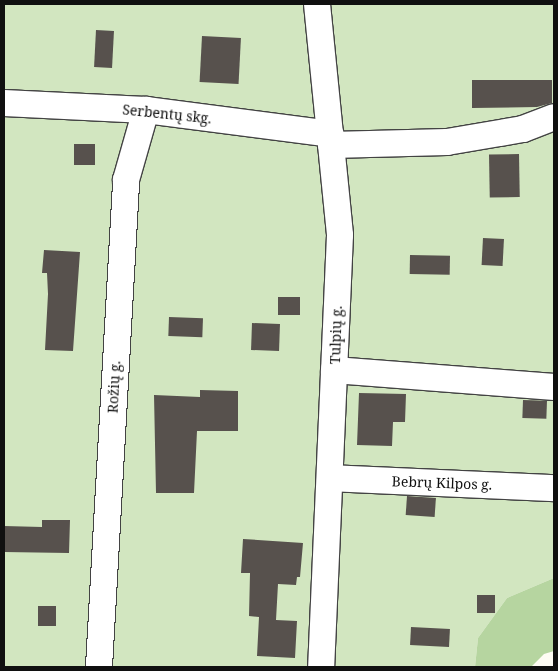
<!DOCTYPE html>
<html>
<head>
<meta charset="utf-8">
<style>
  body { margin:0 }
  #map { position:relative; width:558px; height:671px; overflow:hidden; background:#fefcf4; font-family:"Noto Serif",serif }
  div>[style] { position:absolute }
  .green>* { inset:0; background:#d2e6c0 }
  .forest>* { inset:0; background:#b6d5a0 }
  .building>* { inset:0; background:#57514d; transform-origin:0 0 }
  .roads { filter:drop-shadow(1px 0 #434343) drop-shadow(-1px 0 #434343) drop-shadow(0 1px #434343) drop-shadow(0 -1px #434343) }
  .minor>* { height:26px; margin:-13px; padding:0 13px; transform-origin:13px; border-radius:13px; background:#fff }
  span { translate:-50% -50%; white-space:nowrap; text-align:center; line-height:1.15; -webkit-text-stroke:5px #fff; paint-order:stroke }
  .street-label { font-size:14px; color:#101010 }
  .frame { position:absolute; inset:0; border:5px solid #101010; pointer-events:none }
</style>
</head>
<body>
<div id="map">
  <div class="green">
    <div style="clip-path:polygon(4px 4px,554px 4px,554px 578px,507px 598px,478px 638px,475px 667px,4px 667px)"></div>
  </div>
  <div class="forest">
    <div style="clip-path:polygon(554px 578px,554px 651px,544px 654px,531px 667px,475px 667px,478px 638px,507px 598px)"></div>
  </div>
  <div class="building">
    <div style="left:96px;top:30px;width:18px;height:37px;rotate:3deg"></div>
    <div style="left:202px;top:36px;width:39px;height:46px;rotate:3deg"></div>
    <div style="clip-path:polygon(472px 80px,552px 80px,552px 103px,537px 107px,472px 108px)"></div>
    <div style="left:74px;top:144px;width:21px;height:21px"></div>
    <div style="left:519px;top:154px;width:43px;height:30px;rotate:89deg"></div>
    <div style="left:483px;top:238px;width:21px;height:27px;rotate:3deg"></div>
    <div style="clip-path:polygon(44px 250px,80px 252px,73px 351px,45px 350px,48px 294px,47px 273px,42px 273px)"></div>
    <div style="left:410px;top:255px;width:40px;height:19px;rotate:1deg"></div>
    <div style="left:278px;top:297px;width:22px;height:18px"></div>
    <div style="left:169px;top:317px;width:34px;height:19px;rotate:2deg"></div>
    <div style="left:252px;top:323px;width:28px;height:27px;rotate:2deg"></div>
    <div style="clip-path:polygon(200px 390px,238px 391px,238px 431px,197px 431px,194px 493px,156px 493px,154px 395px,200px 397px)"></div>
    <div style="clip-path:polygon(359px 393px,406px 394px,405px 422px,393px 422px,392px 446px,357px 445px)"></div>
    <div style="left:523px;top:400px;width:24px;height:18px;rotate:2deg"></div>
    <div style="left:407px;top:496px;width:29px;height:19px;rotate:4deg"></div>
    <div style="clip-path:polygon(42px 520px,70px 520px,69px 553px,4px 552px,4px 526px,42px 527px)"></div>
    <div style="clip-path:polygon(243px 539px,303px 543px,300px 577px,297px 577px,296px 585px,278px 584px,276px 620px,297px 621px,295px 658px,257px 656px,259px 617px,249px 616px,250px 573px,241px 573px)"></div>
    <div style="left:477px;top:595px;width:18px;height:18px"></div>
    <div style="left:38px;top:606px;width:18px;height:20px"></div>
    <div style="left:411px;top:627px;width:39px;height:18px;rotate:3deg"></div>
  </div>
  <div class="roads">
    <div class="minor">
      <div style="left:317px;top:4px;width:232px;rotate:84.3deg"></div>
      <div style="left:340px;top:235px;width:432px;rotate:92.5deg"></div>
      <div style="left:4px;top:103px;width:142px;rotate:2.8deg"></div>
      <div style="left:146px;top:110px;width:186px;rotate:7.4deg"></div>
      <div style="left:331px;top:145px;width:116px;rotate:-1.5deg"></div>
      <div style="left:447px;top:142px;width:77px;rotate:-9.7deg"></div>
      <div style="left:523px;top:129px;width:33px;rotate:-21deg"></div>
      <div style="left:334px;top:370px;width:221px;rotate:4.4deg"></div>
      <div style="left:330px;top:478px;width:224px;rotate:2.6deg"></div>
      <div style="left:99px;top:667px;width:488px;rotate:-86.8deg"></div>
      <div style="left:126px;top:180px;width:73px;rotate:-74.1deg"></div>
    </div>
  </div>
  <div class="street-label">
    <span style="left:167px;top:114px;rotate:6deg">Serbentų skg.</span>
    <span style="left:336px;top:335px;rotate:-88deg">Tulpių g.</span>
    <span style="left:114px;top:387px;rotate:-87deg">Rožių g.</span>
    <span style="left:442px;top:483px;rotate:2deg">Bebrų Kilpos g.</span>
  </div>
  <div class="frame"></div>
</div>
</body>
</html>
